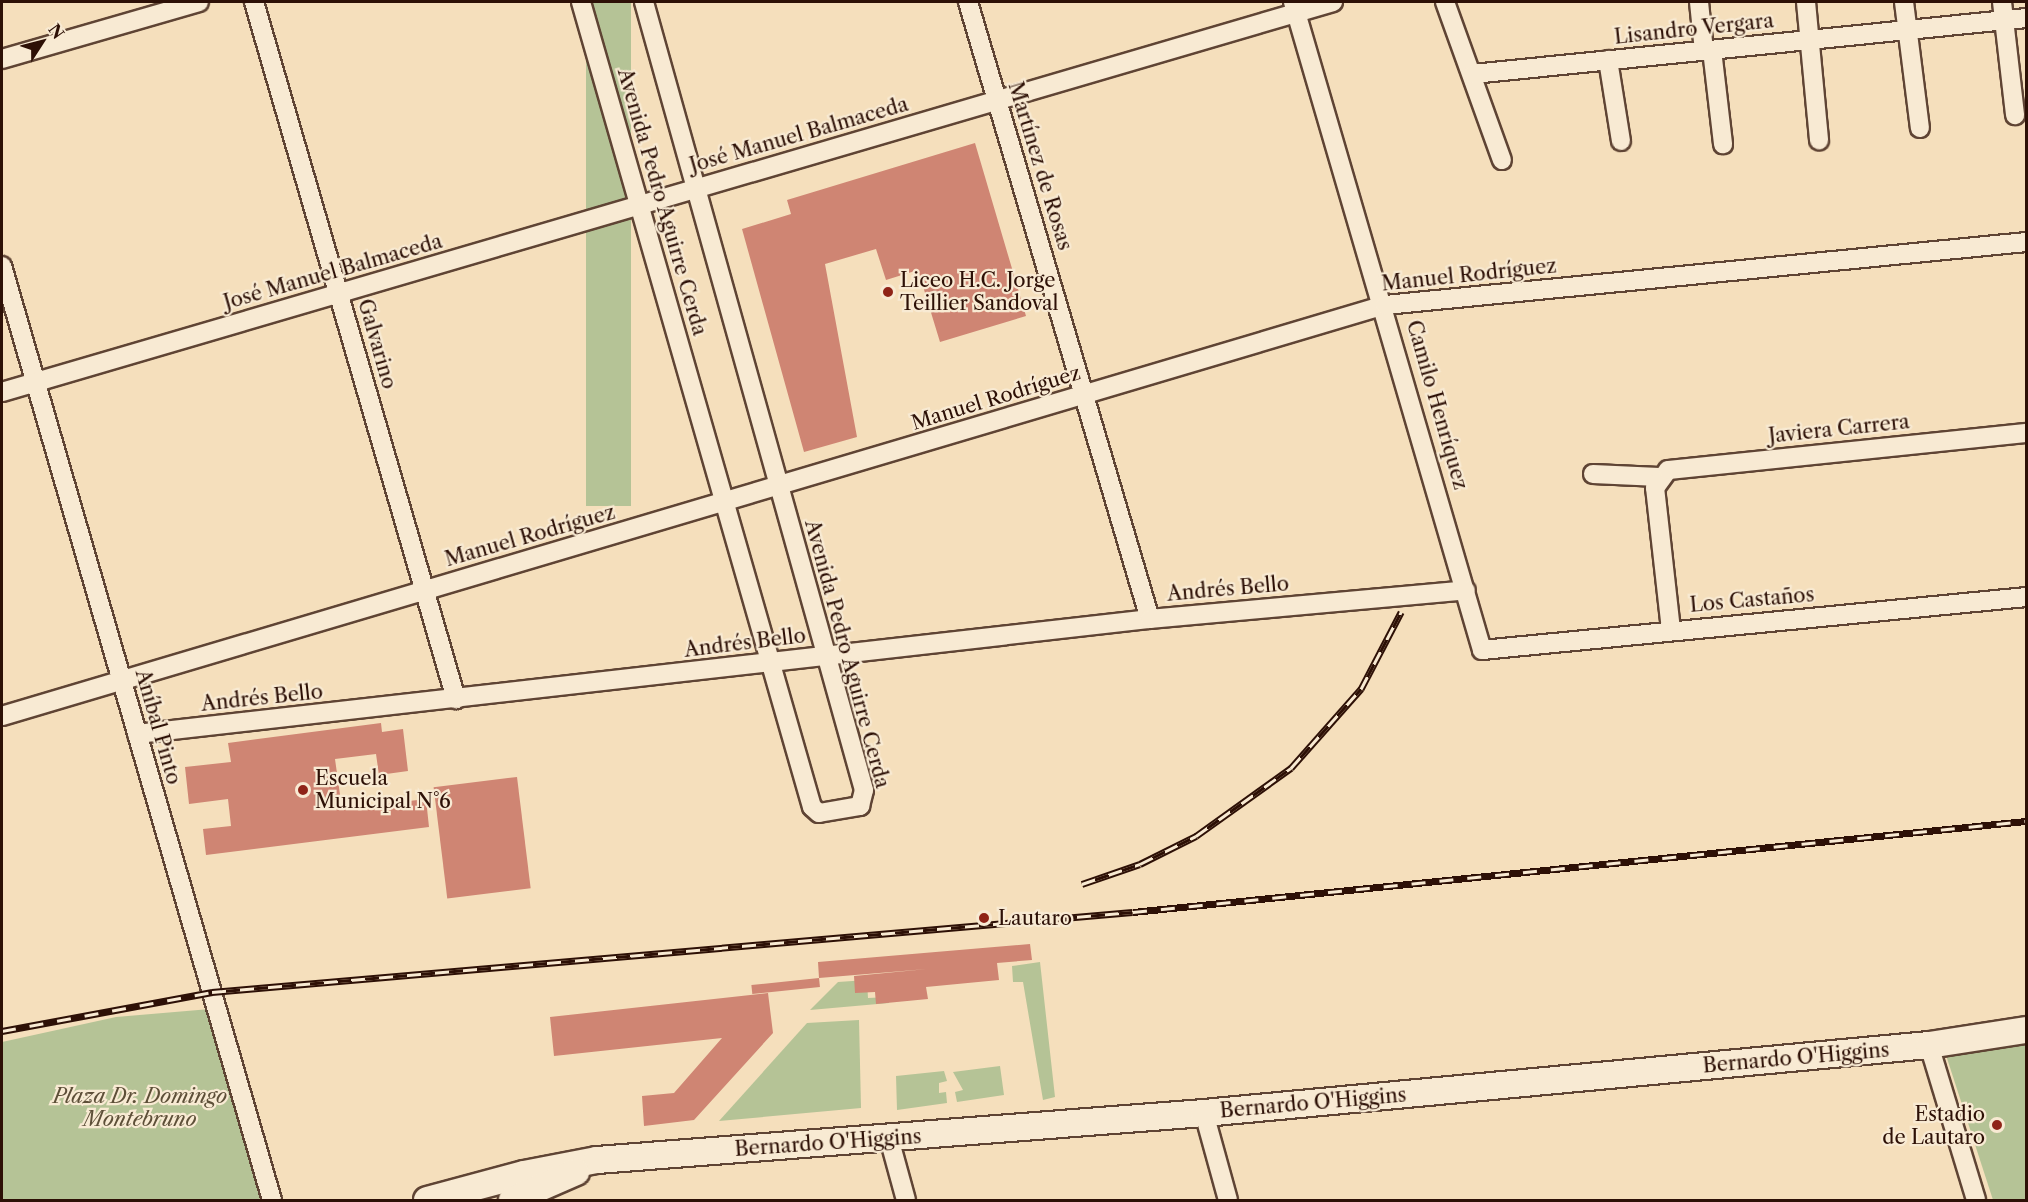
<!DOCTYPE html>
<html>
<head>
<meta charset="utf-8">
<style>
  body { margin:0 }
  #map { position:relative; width:2028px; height:1202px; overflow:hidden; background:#f5dfbc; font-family:"Libre Caslon Text",serif }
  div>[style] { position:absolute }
  .green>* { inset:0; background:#b5c396; transform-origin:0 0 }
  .building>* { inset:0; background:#cf8573; transform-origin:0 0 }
  .roads { filter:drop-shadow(2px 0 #5f4434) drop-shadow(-2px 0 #5f4434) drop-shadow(0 2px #5f4434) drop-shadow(0 -2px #5f4434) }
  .street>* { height:18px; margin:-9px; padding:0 9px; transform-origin:9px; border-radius:9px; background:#f8ead3 }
  .secondary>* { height:26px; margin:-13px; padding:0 13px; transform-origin:13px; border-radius:13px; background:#f8ead3 }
  .rail>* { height:7px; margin-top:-3.5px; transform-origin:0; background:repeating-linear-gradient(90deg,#f8ead3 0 14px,#2d1006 0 28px); box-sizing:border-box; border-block:2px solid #2d1006 }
  .dots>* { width:16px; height:16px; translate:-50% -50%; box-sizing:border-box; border:3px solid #f8ead3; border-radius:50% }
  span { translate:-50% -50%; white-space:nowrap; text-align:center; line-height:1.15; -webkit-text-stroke:4.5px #f8ead3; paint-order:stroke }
  .street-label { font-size:20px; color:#2d1006 }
  .poi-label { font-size:20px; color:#2d1006 }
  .left { translate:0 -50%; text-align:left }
  .right { translate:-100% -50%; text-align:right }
  .park-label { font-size:20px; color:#5d4f38; font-style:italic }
  .frame { position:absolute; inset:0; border:3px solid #2d1006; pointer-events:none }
  .north { position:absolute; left:12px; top:12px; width:60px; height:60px; -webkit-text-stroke:4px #f8ead3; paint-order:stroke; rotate:54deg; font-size:16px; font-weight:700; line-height:24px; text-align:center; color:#2d1006 }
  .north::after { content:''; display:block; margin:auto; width:21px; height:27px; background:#2d1006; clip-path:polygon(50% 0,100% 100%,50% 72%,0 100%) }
</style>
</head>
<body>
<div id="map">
  <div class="green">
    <div style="left:586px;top:2px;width:45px;height:504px"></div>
    <div style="clip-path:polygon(1040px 962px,1055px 1097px,1043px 1100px,1023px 982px,1013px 982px,1012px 966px)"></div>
    <div style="clip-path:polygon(867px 980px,868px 998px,889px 997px,889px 1003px,810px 1010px,838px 982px)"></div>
    <div style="clip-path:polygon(210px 1009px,261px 1200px,2px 1200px,2px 1042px,116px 1017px)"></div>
    <div style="clip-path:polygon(859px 1020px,861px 1108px,719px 1121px,807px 1023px)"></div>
    <div style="clip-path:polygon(2026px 1042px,2026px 1200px,1993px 1200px,1944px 1049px)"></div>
    <div style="clip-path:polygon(1000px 1066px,1004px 1095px,957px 1102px,955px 1092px,963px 1090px,953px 1072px)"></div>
    <div style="clip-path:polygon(944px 1071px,947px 1081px,939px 1083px,939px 1093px,946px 1092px,947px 1103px,897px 1110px,896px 1076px)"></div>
  </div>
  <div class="building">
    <div style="clip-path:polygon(975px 143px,1026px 316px,940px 342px,918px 270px,886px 280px,876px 249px,825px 264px,857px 437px,804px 452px,742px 229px,791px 214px,787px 200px)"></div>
    <div style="clip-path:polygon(381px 723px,382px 732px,403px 729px,408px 771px,379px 775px,376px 754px,335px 759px,342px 809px,426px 799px,429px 827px,206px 855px,203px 829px,231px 826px,228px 799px,189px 804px,185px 767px,231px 762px,228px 743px)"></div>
    <div style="left:517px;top:777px;width:112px;height:84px;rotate:83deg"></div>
    <div style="clip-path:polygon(1030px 944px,1032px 960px,997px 963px,999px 980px,926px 987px,928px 999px,876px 1004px,875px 992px,855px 993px,854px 976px,927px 969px,819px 978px,818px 962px)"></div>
    <div style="left:819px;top:978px;width:9px;height:68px;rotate:84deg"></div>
    <div style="clip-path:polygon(768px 993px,773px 1033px,694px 1120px,644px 1126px,642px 1096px,674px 1093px,722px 1038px,554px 1056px,550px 1017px)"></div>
  </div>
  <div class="roads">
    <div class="street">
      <div style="left:254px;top:2px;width:726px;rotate:73.84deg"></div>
      <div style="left:581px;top:2px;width:837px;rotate:73.99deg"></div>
      <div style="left:812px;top:807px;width:9px;rotate:41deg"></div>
      <div style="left:819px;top:813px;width:42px;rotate:-9.7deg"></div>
      <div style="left:860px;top:806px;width:16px;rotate:-76deg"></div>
      <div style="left:864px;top:790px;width:818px;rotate:-105.6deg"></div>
      <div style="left:968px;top:2px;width:643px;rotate:73.57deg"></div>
      <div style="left:1293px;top:2px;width:675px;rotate:73.74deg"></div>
      <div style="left:1482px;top:650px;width:547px;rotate:-5.56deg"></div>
      <div style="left:1445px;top:2px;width:168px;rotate:70.2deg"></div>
      <div style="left:1699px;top:2px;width:49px;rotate:84.2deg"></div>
      <div style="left:1806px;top:2px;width:139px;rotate:84.6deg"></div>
      <div style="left:1904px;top:2px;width:127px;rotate:82.8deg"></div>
      <div style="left:2002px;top:2px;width:114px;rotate:83.4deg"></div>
      <div style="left:1712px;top:50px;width:95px;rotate:83.3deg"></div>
      <div style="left:2px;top:59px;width:205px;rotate:-16.1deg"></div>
      <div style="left:1608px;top:60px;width:82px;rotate:80.9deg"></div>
      <div style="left:1473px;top:74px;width:556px;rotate:-5.78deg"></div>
      <div style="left:2px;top:266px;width:972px;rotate:73.88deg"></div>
      <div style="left:2px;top:392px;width:1387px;rotate:-16.33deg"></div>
      <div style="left:1593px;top:474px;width:66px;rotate:2.6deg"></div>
      <div style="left:1671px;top:630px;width:143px;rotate:-96.4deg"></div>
      <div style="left:1655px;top:488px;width:22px;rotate:-54deg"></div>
      <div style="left:1668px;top:470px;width:360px;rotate:-5.9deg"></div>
      <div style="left:2px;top:716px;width:1443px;rotate:-16.55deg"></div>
      <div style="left:1385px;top:305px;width:644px;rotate:-5.61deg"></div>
      <div style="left:137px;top:734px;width:1020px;rotate:-6.48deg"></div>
      <div style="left:1150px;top:619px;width:317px;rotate:-5.2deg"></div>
      <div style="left:1929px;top:1045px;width:162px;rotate:73.1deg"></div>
      <div style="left:1204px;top:1113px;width:90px;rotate:74.6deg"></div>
      <div style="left:889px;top:1138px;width:64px;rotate:74.7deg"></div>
    </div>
    <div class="secondary">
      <div style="left:427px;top:1200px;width:100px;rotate:-15deg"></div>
      <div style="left:524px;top:1174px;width:74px;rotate:-10.9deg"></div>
      <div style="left:597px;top:1160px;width:609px;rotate:-4.43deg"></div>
      <div style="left:1204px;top:1113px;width:728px;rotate:-5.36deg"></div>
      <div style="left:1929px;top:1045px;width:98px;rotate:-8.8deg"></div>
      <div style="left:512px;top:1200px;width:70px;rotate:-23.6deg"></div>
    </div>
  </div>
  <div class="rail">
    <div style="left:1082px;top:884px;width:61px;rotate:-19deg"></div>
    <div style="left:1140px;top:864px;width:63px;rotate:-26.6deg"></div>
    <div style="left:1196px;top:836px;width:117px;rotate:-35.6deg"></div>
    <div style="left:1291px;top:768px;width:106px;rotate:-48.5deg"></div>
    <div style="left:1361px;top:689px;width:87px;rotate:-62.5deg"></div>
    <div style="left:2px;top:1031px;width:214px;rotate:-10.5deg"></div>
    <div style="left:212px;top:992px;width:924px;rotate:-4.96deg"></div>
    <div style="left:1133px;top:912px;width:898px;rotate:-5.82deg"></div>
  </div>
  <div class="dots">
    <div style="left:888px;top:292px;background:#8f2418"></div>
    <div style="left:303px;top:790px;background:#8f2418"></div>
    <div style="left:984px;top:918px;background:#8f2418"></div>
    <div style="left:1997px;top:1125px;background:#8f2418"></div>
  </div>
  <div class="street-label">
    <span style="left:1694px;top:29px;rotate:-6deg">Lisandro Vergara</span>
    <span style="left:799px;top:135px;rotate:-16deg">José Manuel Balmaceda</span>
    <span style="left:1040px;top:166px;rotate:73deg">Martínez de Rosas</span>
    <span style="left:662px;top:202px;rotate:74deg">Avenida Pedro Aguirre Cerda</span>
    <span style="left:333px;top:272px;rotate:-16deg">José Manuel Balmaceda</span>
    <span style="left:1469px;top:275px;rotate:-6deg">Manuel Rodríguez</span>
    <span style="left:377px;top:344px;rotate:74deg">Galvarino</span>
    <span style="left:996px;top:398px;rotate:-17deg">Manuel Rodríguez</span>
    <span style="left:1437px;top:405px;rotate:74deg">Camilo Henríquez</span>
    <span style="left:1839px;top:429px;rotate:-6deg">Javiera Carrera</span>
    <span style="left:530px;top:536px;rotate:-16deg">Manuel Rodríguez</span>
    <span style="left:1228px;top:589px;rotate:-5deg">Andrés Bello</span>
    <span style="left:1752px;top:600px;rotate:-5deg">Los Castaños</span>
    <span style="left:745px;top:643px;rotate:-7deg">Andrés Bello</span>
    <span style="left:847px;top:654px;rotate:75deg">Avenida Pedro Aguirre Cerda</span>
    <span style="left:262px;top:698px;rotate:-6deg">Andrés Bello</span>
    <span style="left:158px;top:727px;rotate:74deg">Aníbal Pinto</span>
    <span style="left:1796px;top:1058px;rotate:-5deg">Bernardo O'Higgins</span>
    <span style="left:1313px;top:1103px;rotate:-5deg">Bernardo O'Higgins</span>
    <span style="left:828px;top:1143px;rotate:-4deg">Bernardo O'Higgins</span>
  </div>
  <div class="poi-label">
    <span class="left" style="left:900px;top:292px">Liceo H.C. Jorge<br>Teillier Sandoval</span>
    <span class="left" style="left:315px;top:790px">Escuela<br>Municipal N°6</span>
    <span class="left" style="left:998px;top:918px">Lautaro</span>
    <span class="right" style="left:1985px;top:1126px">Estadio<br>de Lautaro</span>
  </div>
  <div class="park-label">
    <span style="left:140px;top:1108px">Plaza Dr. Domingo<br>Montebruno</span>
  </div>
  <div class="frame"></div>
  <div class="north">N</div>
</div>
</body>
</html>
